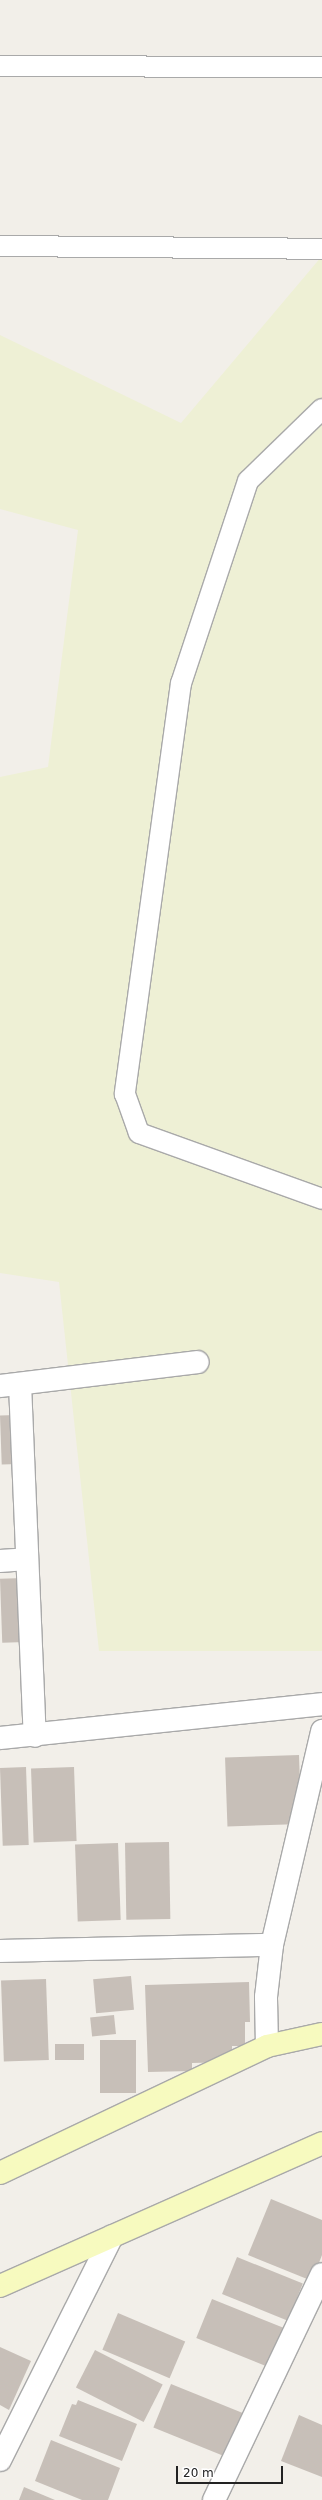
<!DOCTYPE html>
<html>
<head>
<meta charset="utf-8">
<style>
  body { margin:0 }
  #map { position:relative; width:322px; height:2500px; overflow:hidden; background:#f2efe9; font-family:"DejaVu Sans",sans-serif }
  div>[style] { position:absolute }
  .farmland>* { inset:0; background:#eef0d5 }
  .building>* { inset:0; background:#c7bfb8; transform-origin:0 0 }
  .roads { filter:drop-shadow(1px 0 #a9a9a9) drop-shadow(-1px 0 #a9a9a9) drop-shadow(0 1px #a9a9a9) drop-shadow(0 -1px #a9a9a9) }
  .lane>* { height:20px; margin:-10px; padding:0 10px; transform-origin:10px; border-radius:10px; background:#fff }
  .street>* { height:22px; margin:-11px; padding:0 11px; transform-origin:11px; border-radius:11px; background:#fff }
  .secondary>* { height:22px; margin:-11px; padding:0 11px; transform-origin:11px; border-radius:11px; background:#f7fabf }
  span { translate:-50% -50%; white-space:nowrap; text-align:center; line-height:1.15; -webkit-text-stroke:3px #fff; paint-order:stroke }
  .scale { position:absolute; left:176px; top:2466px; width:107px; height:18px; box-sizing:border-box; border:2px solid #222; border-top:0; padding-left:5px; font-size:12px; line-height:14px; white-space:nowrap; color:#222; -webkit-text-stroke:3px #fff; paint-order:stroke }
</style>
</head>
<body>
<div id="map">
  <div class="farmland">
    <div style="clip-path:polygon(322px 256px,322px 1651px,99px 1651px,59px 1282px,0 1273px,0 777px,48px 767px,78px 530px,0 509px,0 335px,181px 423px)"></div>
  </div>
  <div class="building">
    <div style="left:17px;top:1415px;width:49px;height:17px;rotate:88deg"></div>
    <div style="left:24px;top:1578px;width:64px;height:24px;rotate:88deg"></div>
    <div style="left:299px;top:1755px;width:69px;height:74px;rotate:88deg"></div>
    <div style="left:26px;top:1767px;width:78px;height:26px;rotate:88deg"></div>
    <div style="left:74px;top:1767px;width:74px;height:43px;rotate:88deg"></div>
    <div style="left:169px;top:1842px;width:77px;height:44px;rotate:89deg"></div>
    <div style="left:118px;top:1843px;width:77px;height:43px;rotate:88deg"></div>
    <div style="left:131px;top:1976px;width:34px;height:38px;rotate:85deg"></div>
    <div style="left:46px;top:1979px;width:81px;height:45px;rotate:88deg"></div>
    <div style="clip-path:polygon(249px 1982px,250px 2022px,245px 2022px,245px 2046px,232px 2046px,232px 2062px,192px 2063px,192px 2071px,148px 2072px,145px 1985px)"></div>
    <div style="left:114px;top:2015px;width:19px;height:24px;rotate:84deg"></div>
    <div style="left:100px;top:2040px;width:36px;height:53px"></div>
    <div style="left:84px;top:2044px;width:16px;height:29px;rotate:90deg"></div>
    <div style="clip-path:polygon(271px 2199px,322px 2220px,322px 2255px,312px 2281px,248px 2255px)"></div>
    <div style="left:237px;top:2257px;width:71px;height:40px;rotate:22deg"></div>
    <div style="left:212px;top:2299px;width:77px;height:42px;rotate:22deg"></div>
    <div style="left:118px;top:2313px;width:73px;height:40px;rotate:23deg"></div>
    <div style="clip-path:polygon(0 2347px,31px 2361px,9px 2410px,0 2405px)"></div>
    <div style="left:95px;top:2350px;width:76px;height:42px;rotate:27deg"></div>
    <div style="left:171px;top:2384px;width:80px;height:47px;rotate:22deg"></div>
    <div style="clip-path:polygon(78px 2400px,137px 2424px,122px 2461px,59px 2436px,72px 2404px,76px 2405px)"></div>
    <div style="clip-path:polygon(299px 2415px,322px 2425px,322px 2477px,281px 2461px)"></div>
    <div style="clip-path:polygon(51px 2440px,120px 2468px,108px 2500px,82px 2500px,35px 2481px)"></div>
    <div style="clip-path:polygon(24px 2487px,55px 2500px,19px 2500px)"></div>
  </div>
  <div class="roads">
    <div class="lane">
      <div style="left:0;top:66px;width:322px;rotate:0.2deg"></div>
      <div style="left:0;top:246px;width:322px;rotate:0.5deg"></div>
      <div style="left:322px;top:409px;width:103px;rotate:135.8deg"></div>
      <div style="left:248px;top:481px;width:213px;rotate:108.3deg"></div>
      <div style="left:181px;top:683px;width:415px;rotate:97.8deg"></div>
      <div style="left:125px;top:1094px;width:41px;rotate:70.3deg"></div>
      <div style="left:139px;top:1133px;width:195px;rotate:19.8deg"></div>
    </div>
    <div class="street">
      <div style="left:20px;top:1384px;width:352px;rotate:87.6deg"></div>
      <div style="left:0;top:1386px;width:199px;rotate:-6.9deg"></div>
      <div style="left:0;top:1561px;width:27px;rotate:-4deg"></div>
      <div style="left:0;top:1738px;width:324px;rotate:-6deg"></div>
      <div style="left:0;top:1951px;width:272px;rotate:-1.3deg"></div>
      <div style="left:267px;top:2046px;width:49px;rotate:-91.2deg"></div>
      <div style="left:266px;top:1997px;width:52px;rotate:-83.4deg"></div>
      <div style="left:272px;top:1945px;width:220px;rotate:-76.8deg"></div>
      <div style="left:0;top:2460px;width:250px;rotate:-63.4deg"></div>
      <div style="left:214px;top:2500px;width:250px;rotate:-64.5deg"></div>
    </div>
    <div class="secondary">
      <div style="left:0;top:2173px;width:296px;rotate:-25.4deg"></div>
      <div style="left:267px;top:2046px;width:56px;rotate:-12.3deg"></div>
      <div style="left:0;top:2286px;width:352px;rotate:-23.9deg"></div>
    </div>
  </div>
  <div class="scale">20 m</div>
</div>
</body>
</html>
